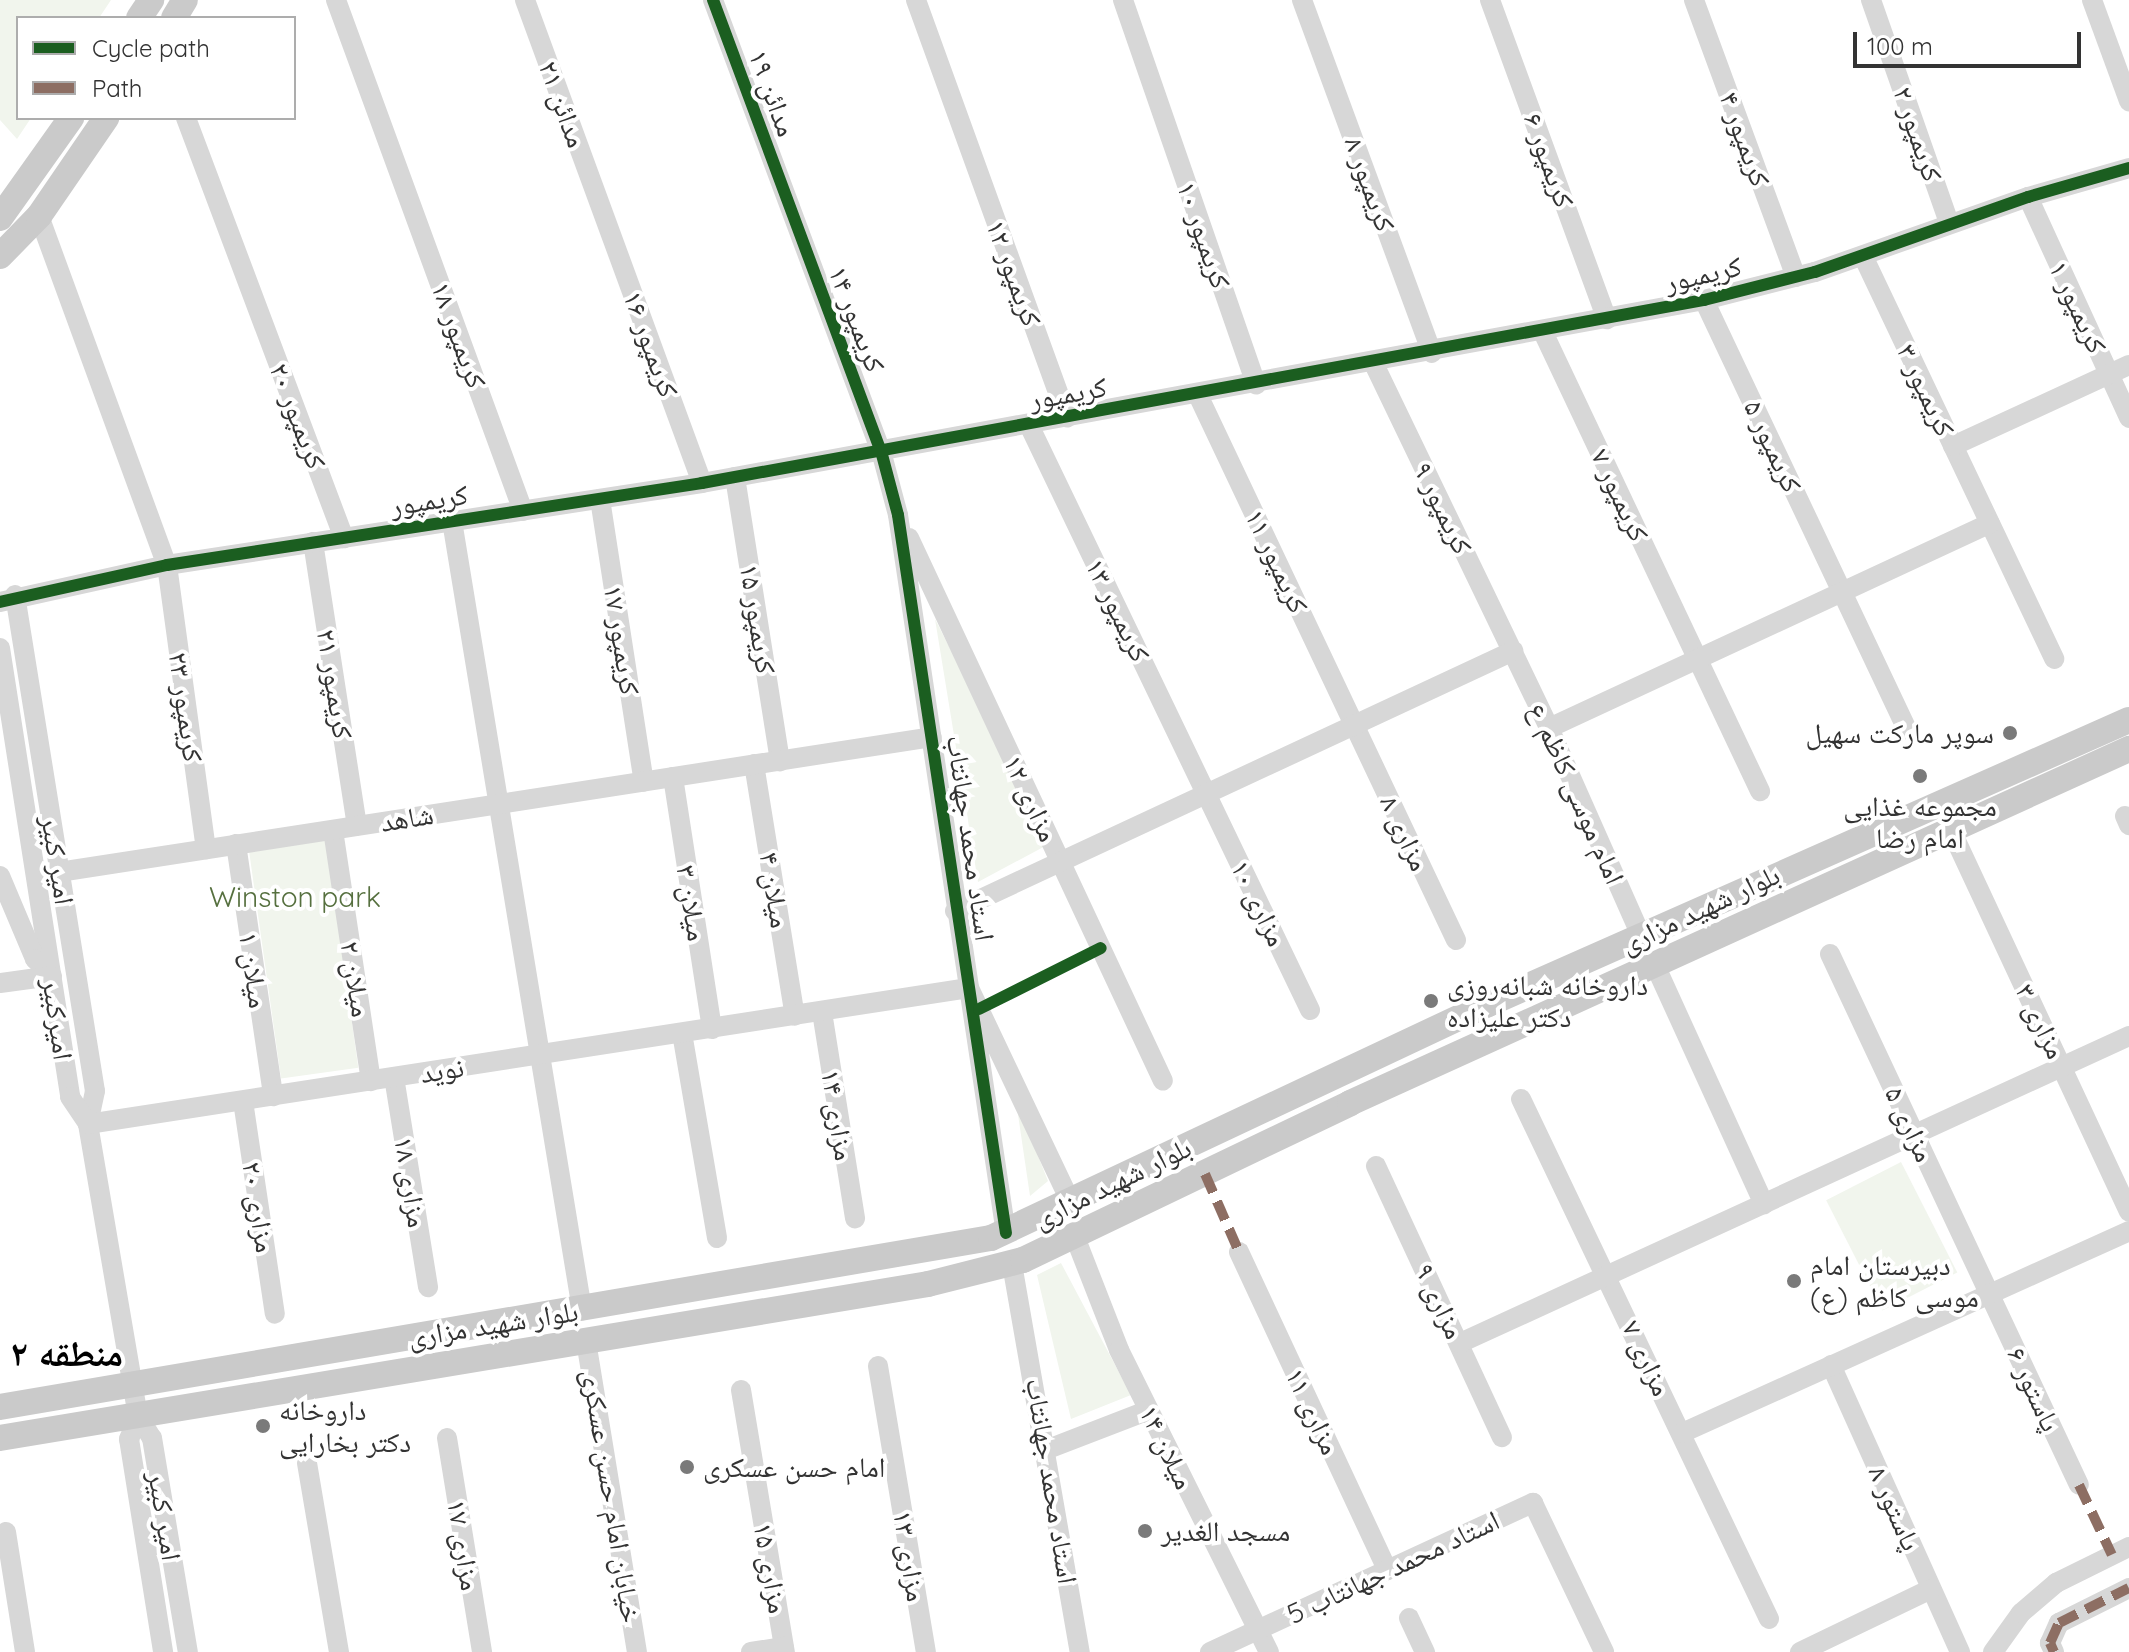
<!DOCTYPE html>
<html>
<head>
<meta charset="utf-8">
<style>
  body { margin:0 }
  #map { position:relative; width:2129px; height:1652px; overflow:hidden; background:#fff; font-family:Quicksand,"Noto Naskh Arabic",sans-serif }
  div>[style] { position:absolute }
  .green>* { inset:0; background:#f1f5ed; transform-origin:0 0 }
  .minor>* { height:20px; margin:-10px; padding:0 10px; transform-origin:10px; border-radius:10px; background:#d7d7d7 }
  .major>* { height:26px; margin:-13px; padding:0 13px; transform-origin:13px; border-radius:13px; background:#cacaca }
  .quiet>* { height:10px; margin-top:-5px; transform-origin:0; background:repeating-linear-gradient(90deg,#8d6e63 0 20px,transparent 0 30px) }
  .cycleway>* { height:12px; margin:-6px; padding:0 6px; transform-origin:6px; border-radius:6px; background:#1b5e20 }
  .dots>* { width:22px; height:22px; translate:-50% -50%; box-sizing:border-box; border:4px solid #fff; border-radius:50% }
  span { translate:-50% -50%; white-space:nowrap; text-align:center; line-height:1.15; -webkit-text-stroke:8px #fff; paint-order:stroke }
  .street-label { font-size:28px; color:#333 }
  .poi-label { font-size:28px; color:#333 }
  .right { translate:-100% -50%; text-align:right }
  .left { translate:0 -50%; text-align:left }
  .park-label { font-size:28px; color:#56703f }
  .district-label { font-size:36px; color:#000; font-weight:700 }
  .legend { position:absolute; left:16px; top:16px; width:280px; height:104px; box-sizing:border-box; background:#fff; border:2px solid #adadad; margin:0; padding:10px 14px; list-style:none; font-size:24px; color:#333 }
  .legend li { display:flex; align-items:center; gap:16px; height:40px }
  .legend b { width:40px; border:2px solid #adadad }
  .scale { position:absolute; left:1853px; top:32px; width:228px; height:36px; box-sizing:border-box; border:4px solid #333; border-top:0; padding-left:10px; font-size:24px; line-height:28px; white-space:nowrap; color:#333; -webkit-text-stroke:6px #fff; paint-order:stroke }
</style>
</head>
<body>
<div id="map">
  <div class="green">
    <div style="clip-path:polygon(0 0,111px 0,99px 18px,18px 18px,18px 118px,31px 118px,17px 139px,0 120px)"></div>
    <div style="clip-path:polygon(935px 619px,1049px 844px,978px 882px)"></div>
    <div style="left:326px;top:838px;width:232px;height:78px;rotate:82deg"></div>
    <div style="clip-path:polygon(1016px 1101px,1048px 1181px,1030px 1196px)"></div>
    <div style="left:1901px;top:1162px;width:124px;height:84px;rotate:63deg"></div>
    <div style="clip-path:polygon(1061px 1263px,1131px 1395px,1071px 1419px,1037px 1275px)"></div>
  </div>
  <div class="minor">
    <div style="left:336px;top:0;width:544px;rotate:69.9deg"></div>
    <div style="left:525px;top:0;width:514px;rotate:69.87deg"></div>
    <div style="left:713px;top:0;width:481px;rotate:69.6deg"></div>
    <div style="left:881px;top:451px;width:66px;rotate:75.1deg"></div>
    <div style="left:898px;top:515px;width:726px;rotate:81.45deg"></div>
    <div style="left:916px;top:0;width:444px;rotate:70.1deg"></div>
    <div style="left:1123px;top:0;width:407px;rotate:70.9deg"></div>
    <div style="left:1302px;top:0;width:376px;rotate:69.8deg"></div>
    <div style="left:1490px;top:0;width:340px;rotate:69.9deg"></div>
    <div style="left:1694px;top:0;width:295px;rotate:69.8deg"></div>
    <div style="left:1871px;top:0;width:236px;rotate:70.7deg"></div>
    <div style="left:2092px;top:0;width:108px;rotate:69.9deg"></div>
    <div style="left:186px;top:118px;width:449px;rotate:69.4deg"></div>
    <div style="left:2028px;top:197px;width:243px;rotate:65.4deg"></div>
    <div style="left:39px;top:216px;width:372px;rotate:69.9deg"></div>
    <div style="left:167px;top:565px;width:287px;rotate:82.2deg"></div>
    <div style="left:1863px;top:256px;width:446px;rotate:64.6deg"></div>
    <div style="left:1704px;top:300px;width:475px;rotate:64.7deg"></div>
    <div style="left:1543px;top:332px;width:508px;rotate:64.7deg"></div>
    <div style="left:1374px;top:364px;width:404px;rotate:64.3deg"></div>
    <div style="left:1549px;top:728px;width:227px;rotate:66.1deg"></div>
    <div style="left:1198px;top:395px;width:603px;rotate:64.67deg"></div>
    <div style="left:1029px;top:425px;width:649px;rotate:64.34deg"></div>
    <div style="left:1953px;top:446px;width:194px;rotate:-24.7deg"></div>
    <div style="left:735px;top:477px;width:288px;rotate:81deg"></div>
    <div style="left:600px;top:499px;width:286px;rotate:81.2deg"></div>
    <div style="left:452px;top:521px;width:800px;rotate:80.64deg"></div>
    <div style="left:909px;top:538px;width:599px;rotate:64.93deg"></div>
    <div style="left:313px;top:542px;width:287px;rotate:81.2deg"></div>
    <div style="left:15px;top:595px;width:502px;rotate:80.84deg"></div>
    <div style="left:95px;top:1091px;width:34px;rotate:102deg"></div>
    <div style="left:0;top:602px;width:171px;rotate:-12.5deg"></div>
    <div style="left:167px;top:565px;width:541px;rotate:-8.71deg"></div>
    <div style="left:702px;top:483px;width:1019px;rotate:-10.35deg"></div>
    <div style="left:1704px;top:300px;width:114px;rotate:-14.2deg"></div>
    <div style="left:1815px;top:272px;width:226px;rotate:-19.4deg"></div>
    <div style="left:2028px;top:197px;width:105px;rotate:-16deg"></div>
    <div style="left:0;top:648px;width:454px;rotate:81.1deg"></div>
    <div style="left:70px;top:1097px;width:32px;rotate:56deg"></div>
    <div style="left:88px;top:1124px;width:296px;rotate:80.3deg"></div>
    <div style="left:138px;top:1416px;width:26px;rotate:58deg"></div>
    <div style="left:152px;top:1438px;width:217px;rotate:80.5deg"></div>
    <div style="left:1549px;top:728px;width:486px;rotate:-24.9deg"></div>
    <div style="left:754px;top:764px;width:255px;rotate:80.8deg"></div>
    <div style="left:673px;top:777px;width:255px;rotate:81.2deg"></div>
    <div style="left:2125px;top:816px;width:10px;rotate:66deg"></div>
    <div style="left:333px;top:830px;width:254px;rotate:81.4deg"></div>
    <div style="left:1951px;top:830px;width:421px;rotate:65deg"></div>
    <div style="left:236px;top:844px;width:255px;rotate:81.6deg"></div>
    <div style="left:59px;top:872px;width:883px;rotate:-8.79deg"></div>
    <div style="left:0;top:876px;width:90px;rotate:67.1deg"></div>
    <div style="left:35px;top:959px;width:24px;rotate:45deg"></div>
    <div style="left:955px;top:911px;width:616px;rotate:-24.98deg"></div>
    <div style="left:1830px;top:954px;width:586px;rotate:64.88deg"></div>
    <div style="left:1655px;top:965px;width:263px;rotate:65.5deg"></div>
    <div style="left:0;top:983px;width:52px;rotate:-7.7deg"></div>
    <div style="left:822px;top:1012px;width:209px;rotate:80.9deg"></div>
    <div style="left:682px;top:1033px;width:208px;rotate:80.3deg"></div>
    <div style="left:394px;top:1077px;width:213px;rotate:80.8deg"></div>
    <div style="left:1521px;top:1099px;width:576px;rotate:64.5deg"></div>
    <div style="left:243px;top:1101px;width:215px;rotate:81.5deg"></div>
    <div style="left:88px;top:1124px;width:891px;rotate:-8.78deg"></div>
    <div style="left:969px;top:988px;width:238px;rotate:64.6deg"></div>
    <div style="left:1376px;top:1166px;width:299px;rotate:65.1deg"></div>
    <div style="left:1075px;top:1237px;width:121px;rotate:68.7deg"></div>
    <div style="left:1119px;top:1350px;width:337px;rotate:63.6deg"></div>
    <div style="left:1239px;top:1252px;width:351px;rotate:65deg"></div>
    <div style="left:1012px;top:1264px;width:394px;rotate:80.1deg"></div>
    <div style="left:586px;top:1341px;width:315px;rotate:80.7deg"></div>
    <div style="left:1460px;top:1343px;width:736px;rotate:-24.65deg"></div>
    <div style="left:1831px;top:1365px;width:315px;rotate:65.8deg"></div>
    <div style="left:878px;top:1366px;width:290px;rotate:80.5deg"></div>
    <div style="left:741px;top:1390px;width:266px;rotate:80.5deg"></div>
    <div style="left:138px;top:1416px;width:25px;rotate:111deg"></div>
    <div style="left:129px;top:1439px;width:216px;rotate:80.9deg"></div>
    <div style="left:1682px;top:1433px;width:491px;rotate:-24.3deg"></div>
    <div style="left:447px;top:1438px;width:217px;rotate:80.7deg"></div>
    <div style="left:1048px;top:1449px;width:108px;rotate:-21.1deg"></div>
    <div style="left:307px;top:1463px;width:192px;rotate:80.4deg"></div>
    <div style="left:6px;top:1532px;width:121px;rotate:81deg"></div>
    <div style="left:1409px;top:1618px;width:38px;rotate:65deg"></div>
    <div style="left:751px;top:1652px;width:33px;rotate:-9deg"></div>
    <div style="left:1210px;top:1652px;width:356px;rotate:-24.8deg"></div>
    <div style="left:1533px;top:1503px;width:165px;rotate:64.5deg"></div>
    <div style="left:1800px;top:1652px;width:145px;rotate:-25.7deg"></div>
    <div style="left:1993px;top:1652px;width:48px;rotate:-54.3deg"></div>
    <div style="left:2021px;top:1613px;width:46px;rotate:-40.6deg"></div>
    <div style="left:2056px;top:1583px;width:81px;rotate:-26.3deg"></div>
    <div style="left:2054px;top:1652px;width:10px;rotate:-114deg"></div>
    <div style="left:2050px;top:1643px;width:22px;rotate:-66deg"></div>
    <div style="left:2059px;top:1623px;width:78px;rotate:-26.6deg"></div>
  </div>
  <div class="major">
    <div style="left:139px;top:18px;width:22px;rotate:-56deg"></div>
    <div style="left:174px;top:18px;width:21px;rotate:-59deg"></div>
    <div style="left:0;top:218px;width:123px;rotate:-54.6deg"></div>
    <div style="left:0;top:256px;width:56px;rotate:-45.7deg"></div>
    <div style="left:39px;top:216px;width:119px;rotate:-55.6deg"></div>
    <div style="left:0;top:1407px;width:1005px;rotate:-9.68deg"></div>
    <div style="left:991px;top:1238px;width:549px;rotate:-25.21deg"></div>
    <div style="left:1488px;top:1004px;width:701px;rotate:-23.9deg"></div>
    <div style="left:0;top:1438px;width:941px;rotate:-9.42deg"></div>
    <div style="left:928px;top:1284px;width:98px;rotate:-14.2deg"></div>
    <div style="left:1023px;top:1260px;width:363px;rotate:-25.6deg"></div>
    <div style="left:1350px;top:1103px;width:856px;rotate:-24.44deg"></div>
  </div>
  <div class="quiet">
    <div style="left:1205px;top:1174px;width:85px;rotate:66.4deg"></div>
    <div style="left:2079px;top:1485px;width:77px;rotate:64.8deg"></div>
    <div style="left:2054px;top:1652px;width:10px;rotate:-114deg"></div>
    <div style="left:2050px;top:1643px;width:22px;rotate:-66deg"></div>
    <div style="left:2059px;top:1623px;width:78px;rotate:-26.6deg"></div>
  </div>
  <div class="cycleway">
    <div style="left:713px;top:0;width:481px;rotate:69.6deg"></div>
    <div style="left:881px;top:451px;width:66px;rotate:75.1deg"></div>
    <div style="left:898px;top:515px;width:726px;rotate:81.45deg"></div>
    <div style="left:0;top:602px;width:171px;rotate:-12.5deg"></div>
    <div style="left:167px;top:565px;width:541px;rotate:-8.71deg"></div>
    <div style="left:702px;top:483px;width:1019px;rotate:-10.35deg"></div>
    <div style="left:1704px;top:300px;width:114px;rotate:-14.2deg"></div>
    <div style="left:1815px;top:272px;width:226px;rotate:-19.4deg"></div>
    <div style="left:2028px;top:197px;width:105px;rotate:-16deg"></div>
    <div style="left:979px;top:1009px;width:136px;rotate:-26.6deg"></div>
  </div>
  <div class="dots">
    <div style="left:2010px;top:733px;background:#7a7a7a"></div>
    <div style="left:1920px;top:776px;background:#7a7a7a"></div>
    <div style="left:1431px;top:1001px;background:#7a7a7a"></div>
    <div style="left:1794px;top:1281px;background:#7a7a7a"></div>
    <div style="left:263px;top:1426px;background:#7a7a7a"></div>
    <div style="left:687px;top:1467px;background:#7a7a7a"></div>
    <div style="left:1145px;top:1531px;background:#7a7a7a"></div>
  </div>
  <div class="street-label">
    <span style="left:773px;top:93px;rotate:70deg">مدائن ۱۹</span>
    <span style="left:563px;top:104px;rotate:70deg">مدائن ۲۱</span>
    <span style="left:1918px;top:134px;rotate:71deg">کریمپور ۲</span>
    <span style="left:1745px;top:139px;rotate:70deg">کریمپور ۴</span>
    <span style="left:1549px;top:160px;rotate:70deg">کریمپور ۶</span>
    <span style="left:1370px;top:184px;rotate:70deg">کریمپور ۸</span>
    <span style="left:1204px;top:235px;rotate:71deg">کریمپور ۱۰</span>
    <span style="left:1014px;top:273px;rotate:70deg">کریمپور ۱۲</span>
    <span style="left:1703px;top:274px;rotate:-13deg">کریمپور</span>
    <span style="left:2078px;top:307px;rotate:65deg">کریمپور ۱</span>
    <span style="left:857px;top:319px;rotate:69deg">کریمپور ۱۴</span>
    <span style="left:459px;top:335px;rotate:70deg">کریمپور ۱۸</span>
    <span style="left:651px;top:344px;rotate:70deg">کریمپور ۱۶</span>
    <span style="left:1926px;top:390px;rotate:65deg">کریمپور ۳</span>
    <span style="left:1068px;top:393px;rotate:-10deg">کریمپور</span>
    <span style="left:298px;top:416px;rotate:69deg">کریمپور ۲۰</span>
    <span style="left:1773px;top:446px;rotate:65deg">کریمپور ۵</span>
    <span style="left:1620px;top:495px;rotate:65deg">کریمپور ۷</span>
    <span style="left:429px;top:500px;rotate:-9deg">کریمپور</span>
    <span style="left:1443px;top:508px;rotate:64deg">کریمپور ۹</span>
    <span style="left:1277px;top:561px;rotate:65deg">کریمپور ۱۱</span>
    <span style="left:1118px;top:610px;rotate:64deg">کریمپور ۱۳</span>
    <span style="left:758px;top:619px;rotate:81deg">کریمپور ۱۵</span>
    <span style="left:622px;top:640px;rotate:81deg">کریمپور ۱۷</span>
    <span style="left:335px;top:684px;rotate:81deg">کریمپور ۲۱</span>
    <span style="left:186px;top:707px;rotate:82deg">کریمپور ۲۳</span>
    <span style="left:1577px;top:793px;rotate:66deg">امام موسی کاظم ع</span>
    <span style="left:1031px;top:798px;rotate:65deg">مزاری ۱۲</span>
    <span style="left:407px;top:818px;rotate:-9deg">شاهد</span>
    <span style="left:1405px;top:833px;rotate:65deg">مزاری ۸</span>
    <span style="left:971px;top:838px;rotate:82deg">استاد محمد جهانتاب</span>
    <span style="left:58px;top:860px;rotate:81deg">امیر کبیر</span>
    <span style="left:775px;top:890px;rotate:81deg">میلان ۴</span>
    <span style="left:692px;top:903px;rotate:81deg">میلان ۳</span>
    <span style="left:1259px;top:903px;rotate:64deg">مزاری ۱۰</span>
    <span style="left:1700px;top:909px;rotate:-25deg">بلوار شهید مزاری</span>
    <span style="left:254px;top:970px;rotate:82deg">میلان ۱</span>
    <span style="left:356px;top:979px;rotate:81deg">میلان ۲</span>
    <span style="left:58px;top:1019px;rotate:82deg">امیرکبیر</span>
    <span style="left:2041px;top:1021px;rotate:64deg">مزاری ۳</span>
    <span style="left:442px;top:1070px;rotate:-9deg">نوید</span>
    <span style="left:838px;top:1115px;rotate:81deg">مزاری ۱۴</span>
    <span style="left:1910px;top:1124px;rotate:65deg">مزاری ۵</span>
    <span style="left:411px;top:1182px;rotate:81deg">مزاری ۱۸</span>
    <span style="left:1112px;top:1183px;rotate:-26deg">بلوار شهید مزاری</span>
    <span style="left:259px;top:1207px;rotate:81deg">مزاری ۲۰</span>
    <span style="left:1440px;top:1301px;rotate:65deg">مزاری ۹</span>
    <span style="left:493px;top:1324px;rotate:-9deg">بلوار شهید مزاری</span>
    <span style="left:1647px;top:1358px;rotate:65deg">مزاری ۷</span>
    <span style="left:2034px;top:1389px;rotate:65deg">پاستور ۶</span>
    <span style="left:1313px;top:1411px;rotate:65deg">مزاری ۱۱</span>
    <span style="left:1167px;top:1447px;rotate:64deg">میلان ۱۴</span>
    <span style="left:1052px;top:1481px;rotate:81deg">استاد محمد جهانتاب</span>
    <span style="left:612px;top:1496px;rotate:81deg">خیابان امام حسن عسکری</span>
    <span style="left:1895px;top:1508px;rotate:66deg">پاستور ۸</span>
    <span style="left:165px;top:1516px;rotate:81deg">امیر کبیر</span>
    <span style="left:464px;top:1545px;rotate:81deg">مزاری ۱۷</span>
    <span style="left:910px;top:1556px;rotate:81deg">مزاری ۱۳</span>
    <span style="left:1393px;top:1567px;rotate:-25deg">استاد محمد جهانتاب 5</span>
    <span style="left:771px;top:1568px;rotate:80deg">مزاری ۱۵</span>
  </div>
  <div class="poi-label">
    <span class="right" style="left:1994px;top:733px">سوپر مارکت سهیل</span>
    <span style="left:1920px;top:822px">مجموعه غذایی<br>امام رضا</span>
    <span class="left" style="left:1447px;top:1001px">داروخانه شبانه‌روزی<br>دکتر علیزاده</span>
    <span class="left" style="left:1810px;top:1281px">دبیرستان امام<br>موسی کاظم (ع)</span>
    <span class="left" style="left:279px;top:1426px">داروخانه<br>دکتر بخارایی</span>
    <span class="left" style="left:703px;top:1467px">امام حسن عسکری</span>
    <span class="left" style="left:1161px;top:1531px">مسجد الغدیر</span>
  </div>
  <div class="park-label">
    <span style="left:295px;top:897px">Winston park</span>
  </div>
  <div class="district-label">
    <span style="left:67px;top:1353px">منطقه ۲</span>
  </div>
  <ul class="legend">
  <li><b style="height:10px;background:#1b5e20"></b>Cycle path</li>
  <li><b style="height:10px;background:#8d6e63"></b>Path</li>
  </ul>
  <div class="scale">100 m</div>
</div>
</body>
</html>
